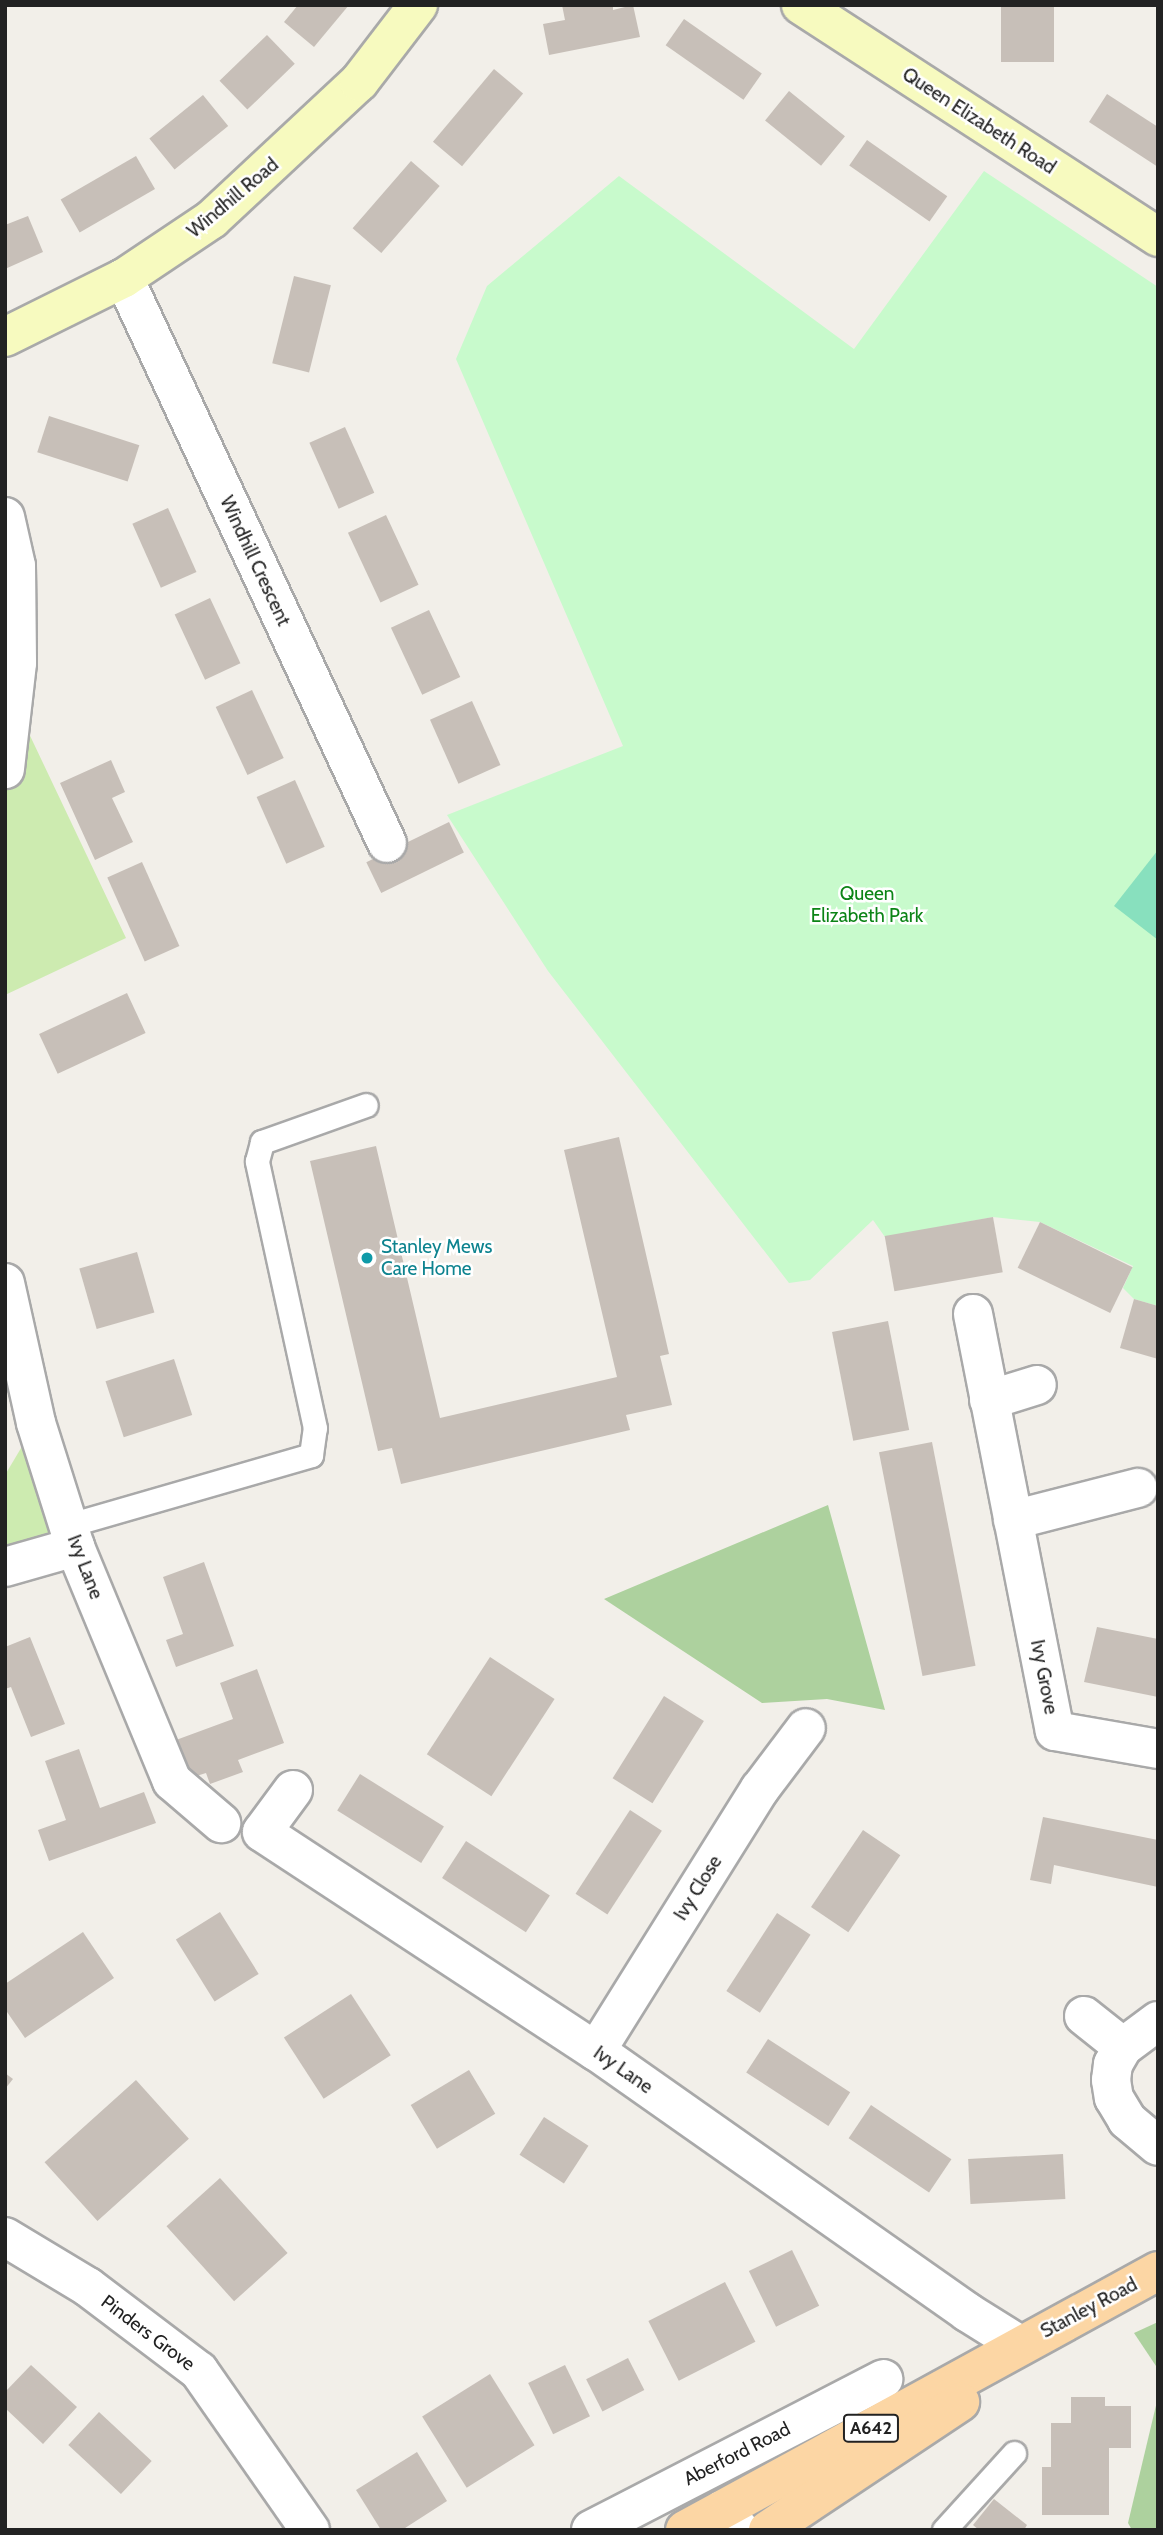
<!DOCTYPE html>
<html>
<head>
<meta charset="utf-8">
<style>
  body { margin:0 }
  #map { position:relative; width:1163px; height:2535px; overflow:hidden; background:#f2efe9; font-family:Cabin,sans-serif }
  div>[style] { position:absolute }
  .grass>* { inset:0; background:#cdebb0 }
  .forest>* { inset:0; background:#add19e }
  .park>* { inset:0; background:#c8facc }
  .pitch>* { inset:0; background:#88e0be }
  .building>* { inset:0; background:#c7bfb8; transform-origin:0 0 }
  .roads { filter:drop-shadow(2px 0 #a9a9a9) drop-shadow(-2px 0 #a9a9a9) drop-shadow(0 2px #a9a9a9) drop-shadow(0 -2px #a9a9a9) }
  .lane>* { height:23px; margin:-11.5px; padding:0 11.5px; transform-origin:11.5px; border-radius:11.5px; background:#fff }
  .street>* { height:38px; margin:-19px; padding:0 19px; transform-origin:19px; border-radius:19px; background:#fff }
  .secondary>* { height:38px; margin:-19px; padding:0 19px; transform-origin:19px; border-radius:19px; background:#f7fabf }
  .primary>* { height:38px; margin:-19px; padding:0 19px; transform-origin:19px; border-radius:19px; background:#fcd6a4 }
  .dots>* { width:19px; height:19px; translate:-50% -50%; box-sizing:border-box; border:4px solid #fff; border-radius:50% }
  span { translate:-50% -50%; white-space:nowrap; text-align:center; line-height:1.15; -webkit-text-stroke:5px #fff; paint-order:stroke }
  .shield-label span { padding:2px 5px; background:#fff; border:2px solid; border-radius:5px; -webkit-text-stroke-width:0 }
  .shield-label { font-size:18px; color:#222; font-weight:700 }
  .street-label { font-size:19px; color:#222 }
  .park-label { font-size:19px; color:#0c8416 }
  .culture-label { font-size:19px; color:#0d838f }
  .left { translate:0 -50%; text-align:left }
  .frame { position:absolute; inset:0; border:7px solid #222; pointer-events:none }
</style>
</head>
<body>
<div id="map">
  <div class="grass">
    <div style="clip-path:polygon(5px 669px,15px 704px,126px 938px,5px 995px)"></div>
    <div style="clip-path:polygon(36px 1423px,75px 1547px,5px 1567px,5px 1475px)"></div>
  </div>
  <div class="forest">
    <div style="clip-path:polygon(828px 1505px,885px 1710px,827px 1699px,762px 1703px,604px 1599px)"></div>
    <div style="clip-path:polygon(1158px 2322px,1158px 2369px,1134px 2333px)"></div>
    <div style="clip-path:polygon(1158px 2397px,1158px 2530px,1132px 2530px,1128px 2523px)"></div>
  </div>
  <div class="park">
    <div style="clip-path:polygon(984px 171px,1158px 287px,1158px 1306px,1134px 1299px,1123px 1288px,1133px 1266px,1040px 1222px,993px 1217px,885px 1237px,873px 1220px,810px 1280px,789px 1283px,548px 971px,447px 815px,623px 746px,456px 359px,487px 286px,619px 176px,854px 349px)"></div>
  </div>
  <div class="pitch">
    <div style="clip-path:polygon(1158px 850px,1158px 940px,1114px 906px)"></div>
  </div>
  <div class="building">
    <div style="clip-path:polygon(298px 5px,349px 5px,314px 47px,284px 22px)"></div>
    <div style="clip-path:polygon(562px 5px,613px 5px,613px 10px,633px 5px,640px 37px,549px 55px,543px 24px,565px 20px)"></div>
    <div style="left:1001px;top:5px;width:53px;height:57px"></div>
    <div style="left:684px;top:19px;width:95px;height:32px;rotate:35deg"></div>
    <div style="left:267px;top:35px;width:40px;height:66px;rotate:46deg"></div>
    <div style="left:494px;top:69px;width:38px;height:95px;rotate:40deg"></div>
    <div style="left:789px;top:91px;width:72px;height:38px;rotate:39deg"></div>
    <div style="clip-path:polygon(1107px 94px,1158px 127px,1158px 167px,1089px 122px)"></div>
    <div style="left:203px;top:95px;width:40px;height:69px;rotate:51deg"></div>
    <div style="left:867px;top:140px;width:98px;height:31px;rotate:35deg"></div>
    <div style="left:136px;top:156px;width:38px;height:87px;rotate:60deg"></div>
    <div style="left:411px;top:161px;width:38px;height:89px;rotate:41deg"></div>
    <div style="clip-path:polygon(28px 216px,43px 252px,5px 269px,5px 225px)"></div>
    <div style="left:294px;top:276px;width:38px;height:90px;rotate:14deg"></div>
    <div style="left:49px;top:416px;width:95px;height:38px;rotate:18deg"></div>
    <div style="left:345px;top:427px;width:72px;height:39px;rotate:66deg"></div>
    <div style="left:168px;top:508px;width:70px;height:39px;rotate:66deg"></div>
    <div style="left:386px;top:515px;width:77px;height:42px;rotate:65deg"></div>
    <div style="left:210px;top:598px;width:72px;height:39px;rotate:65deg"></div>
    <div style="left:429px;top:610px;width:74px;height:42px;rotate:65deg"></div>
    <div style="left:252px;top:690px;width:75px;height:40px;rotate:65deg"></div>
    <div style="left:472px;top:701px;width:70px;height:46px;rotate:66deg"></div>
    <div style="clip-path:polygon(111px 760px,125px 792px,112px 798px,133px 842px,95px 860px,60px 783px)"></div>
    <div style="left:295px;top:780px;width:73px;height:42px;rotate:66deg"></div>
    <div style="left:449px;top:822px;width:34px;height:92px;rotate:64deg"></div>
    <div style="left:142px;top:862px;width:92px;height:38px;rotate:66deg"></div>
    <div style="left:127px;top:993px;width:44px;height:97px;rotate:65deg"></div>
    <div style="clip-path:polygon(619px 1137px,669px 1354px,660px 1356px,672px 1405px,626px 1415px,630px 1430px,401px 1484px,392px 1448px,378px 1451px,310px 1161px,376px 1146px,440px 1418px,617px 1377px,564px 1150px)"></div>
    <div style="left:993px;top:1217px;width:56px;height:110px;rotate:80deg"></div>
    <div style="left:1040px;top:1222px;width:103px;height:51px;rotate:26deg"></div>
    <div style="left:137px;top:1252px;width:63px;height:60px;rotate:74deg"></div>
    <div style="clip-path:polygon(1134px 1299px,1158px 1306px,1158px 1359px,1120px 1348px)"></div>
    <div style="left:888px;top:1321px;width:111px;height:57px;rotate:79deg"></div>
    <div style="left:174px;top:1359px;width:59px;height:72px;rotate:72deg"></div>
    <div style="left:932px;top:1442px;width:228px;height:54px;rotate:79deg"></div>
    <div style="clip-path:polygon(204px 1562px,234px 1646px,176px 1667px,166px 1640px,183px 1634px,163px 1577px)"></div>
    <div style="clip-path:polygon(1097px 1627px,1158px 1639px,1158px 1697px,1084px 1682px)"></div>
    <div style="clip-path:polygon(30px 1637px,65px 1724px,31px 1737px,11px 1687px,5px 1689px,5px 1647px)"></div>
    <div style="left:490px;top:1657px;width:77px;height:116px;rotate:33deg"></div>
    <div style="clip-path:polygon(257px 1669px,284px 1743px,238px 1760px,243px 1772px,210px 1784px,206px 1773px,190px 1778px,176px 1740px,233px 1719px,220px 1683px)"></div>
    <div style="left:664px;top:1696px;width:47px;height:97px;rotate:32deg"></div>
    <div style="clip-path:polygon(79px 1749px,100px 1808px,144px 1792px,156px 1823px,49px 1861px,38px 1830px,66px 1820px,45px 1761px)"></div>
    <div style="left:360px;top:1774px;width:99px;height:43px;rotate:32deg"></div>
    <div style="left:630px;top:1810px;width:38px;height:100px;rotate:33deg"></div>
    <div style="clip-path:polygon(1043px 1817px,1158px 1840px,1158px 1887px,1054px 1865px,1051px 1884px,1030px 1880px)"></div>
    <div style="left:863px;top:1830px;width:45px;height:93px;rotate:34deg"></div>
    <div style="left:466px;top:1841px;width:100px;height:44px;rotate:33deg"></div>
    <div style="left:220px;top:1912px;width:73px;height:52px;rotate:58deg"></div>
    <div style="left:777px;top:1913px;width:40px;height:93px;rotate:33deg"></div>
    <div style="clip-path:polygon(83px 1932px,114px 1978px,25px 2038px,5px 2009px,5px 1984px)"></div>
    <div style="left:351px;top:1994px;width:73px;height:80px;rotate:57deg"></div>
    <div style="left:768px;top:2039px;width:98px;height:40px;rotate:33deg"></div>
    <div style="left:469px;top:2070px;width:51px;height:68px;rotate:59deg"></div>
    <div style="clip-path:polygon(5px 2073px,13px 2079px,5px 2089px)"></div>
    <div style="left:136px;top:2080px;width:79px;height:123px;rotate:48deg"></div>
    <div style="left:871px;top:2105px;width:97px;height:40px;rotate:34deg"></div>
    <div style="left:544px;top:2117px;width:53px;height:45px;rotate:33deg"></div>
    <div style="left:1063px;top:2154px;width:45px;height:95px;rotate:87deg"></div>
    <div style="left:220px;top:2178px;width:101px;height:72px;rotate:48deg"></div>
    <div style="left:792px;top:2250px;width:62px;height:48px;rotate:64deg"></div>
    <div style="left:725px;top:2282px;width:67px;height:86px;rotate:63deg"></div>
    <div style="left:628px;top:2358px;width:36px;height:47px;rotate:63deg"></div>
    <div style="clip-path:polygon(31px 2365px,77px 2407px,43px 2444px,5px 2408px,5px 2392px)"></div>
    <div style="left:565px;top:2365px;width:57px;height:41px;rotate:64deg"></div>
    <div style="left:490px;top:2374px;width:84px;height:80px;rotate:58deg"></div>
    <div style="clip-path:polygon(1071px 2397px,1105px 2397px,1105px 2406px,1131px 2406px,1131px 2448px,1109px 2448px,1109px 2515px,1042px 2515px,1042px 2467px,1051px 2467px,1051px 2423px,1071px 2423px)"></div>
    <div style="left:99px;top:2412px;width:72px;height:45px;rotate:43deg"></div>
    <div style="clip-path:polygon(417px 2452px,447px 2501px,402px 2530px,381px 2530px,356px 2490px)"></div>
    <div style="clip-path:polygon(994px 2499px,1027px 2525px,1024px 2530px,979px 2530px,973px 2525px)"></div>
  </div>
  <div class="roads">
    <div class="lane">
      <div style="left:69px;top:1525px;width:252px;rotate:-16.1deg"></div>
      <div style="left:311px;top:1455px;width:27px;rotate:-82deg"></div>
      <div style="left:315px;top:1428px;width:273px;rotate:-102.3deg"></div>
      <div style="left:257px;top:1161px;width:20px;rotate:-75deg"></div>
      <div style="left:262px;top:1142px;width:110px;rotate:-19.6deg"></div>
      <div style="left:944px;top:2530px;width:104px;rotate:-47.7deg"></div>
    </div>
    <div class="street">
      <div style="left:124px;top:278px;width:623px;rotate:65.04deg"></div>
      <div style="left:5px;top:517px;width:50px;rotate:77.3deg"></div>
      <div style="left:16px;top:566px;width:97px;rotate:89.4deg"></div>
      <div style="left:17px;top:663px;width:107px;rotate:96.5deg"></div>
      <div style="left:5px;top:1283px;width:143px;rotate:77.5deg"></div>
      <div style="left:36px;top:1423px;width:130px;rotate:72.5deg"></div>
      <div style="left:75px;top:1547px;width:253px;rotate:67.5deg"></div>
      <div style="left:172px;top:1781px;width:65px;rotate:40.6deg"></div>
      <div style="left:973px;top:1314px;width:425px;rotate:78.9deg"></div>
      <div style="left:1055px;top:1731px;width:105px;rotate:9.9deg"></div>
      <div style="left:989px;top:1400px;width:50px;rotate:-17.4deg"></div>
      <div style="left:1013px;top:1520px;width:129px;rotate:-14.4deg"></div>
      <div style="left:5px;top:1567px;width:73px;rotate:-15.9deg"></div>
      <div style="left:293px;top:1790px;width:52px;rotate:126.4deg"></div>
      <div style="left:262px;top:1832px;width:399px;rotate:33.3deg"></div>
      <div style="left:596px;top:2051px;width:454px;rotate:35.1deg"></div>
      <div style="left:967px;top:2312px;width:62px;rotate:31.9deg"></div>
      <div style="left:1084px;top:2016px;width:50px;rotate:38.5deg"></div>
      <div style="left:1158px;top:2021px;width:44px;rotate:143.4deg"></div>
      <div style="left:1123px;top:2047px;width:20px;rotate:120deg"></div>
      <div style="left:1113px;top:2064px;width:16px;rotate:97deg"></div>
      <div style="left:1111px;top:2080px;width:18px;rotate:81deg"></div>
      <div style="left:1114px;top:2098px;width:26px;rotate:59deg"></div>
      <div style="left:1127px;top:2120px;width:40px;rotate:40deg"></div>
      <div style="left:596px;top:2051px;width:309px;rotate:-58deg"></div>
      <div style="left:760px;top:1789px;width:76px;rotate:-53deg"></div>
      <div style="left:5px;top:2237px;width:97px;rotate:31.1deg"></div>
      <div style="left:88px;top:2287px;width:139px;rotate:37.1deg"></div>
      <div style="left:199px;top:2371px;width:194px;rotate:55.1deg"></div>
      <div style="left:722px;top:2510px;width:27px;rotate:48deg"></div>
      <div style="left:591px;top:2530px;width:329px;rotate:-27.3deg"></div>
    </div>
    <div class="secondary">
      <div style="left:801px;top:5px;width:426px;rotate:33deg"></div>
      <div style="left:5px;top:337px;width:133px;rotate:-26.4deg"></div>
      <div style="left:124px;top:278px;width:106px;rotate:-33.8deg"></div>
      <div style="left:212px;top:219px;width:201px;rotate:-43deg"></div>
      <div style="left:359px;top:82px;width:97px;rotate:-52.5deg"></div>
    </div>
    <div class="primary">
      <div style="left:685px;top:2530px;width:539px;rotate:-28.7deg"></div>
      <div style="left:768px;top:2530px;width:231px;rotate:-33.7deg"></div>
    </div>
  </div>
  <div class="dots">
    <div style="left:367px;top:1258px;background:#0f9aa8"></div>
  </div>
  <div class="shield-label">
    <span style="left:871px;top:2428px">A642</span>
  </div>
  <div class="street-label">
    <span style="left:979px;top:121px;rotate:33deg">Queen Elizabeth Road</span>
    <span style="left:233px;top:198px;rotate:-40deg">Windhill Road</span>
    <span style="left:255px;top:561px;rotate:65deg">Windhill Crescent</span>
    <span style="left:85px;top:1567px;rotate:69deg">Ivy Lane</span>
    <span style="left:1044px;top:1677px;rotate:79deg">Ivy Grove</span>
    <span style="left:698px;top:1888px;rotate:-58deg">Ivy Close</span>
    <span style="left:623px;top:2070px;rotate:35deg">Ivy Lane</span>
    <span style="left:1089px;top:2308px;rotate:-28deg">Stanley Road</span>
    <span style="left:148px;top:2333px;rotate:37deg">Pinders Grove</span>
    <span style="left:737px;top:2454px;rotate:-27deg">Aberford Road</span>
  </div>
  <div class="park-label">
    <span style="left:867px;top:905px">Queen<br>Elizabeth Park</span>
  </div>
  <div class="culture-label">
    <span class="left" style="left:381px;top:1258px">Stanley Mews<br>Care Home</span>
  </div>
  <div class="frame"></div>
</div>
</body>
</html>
